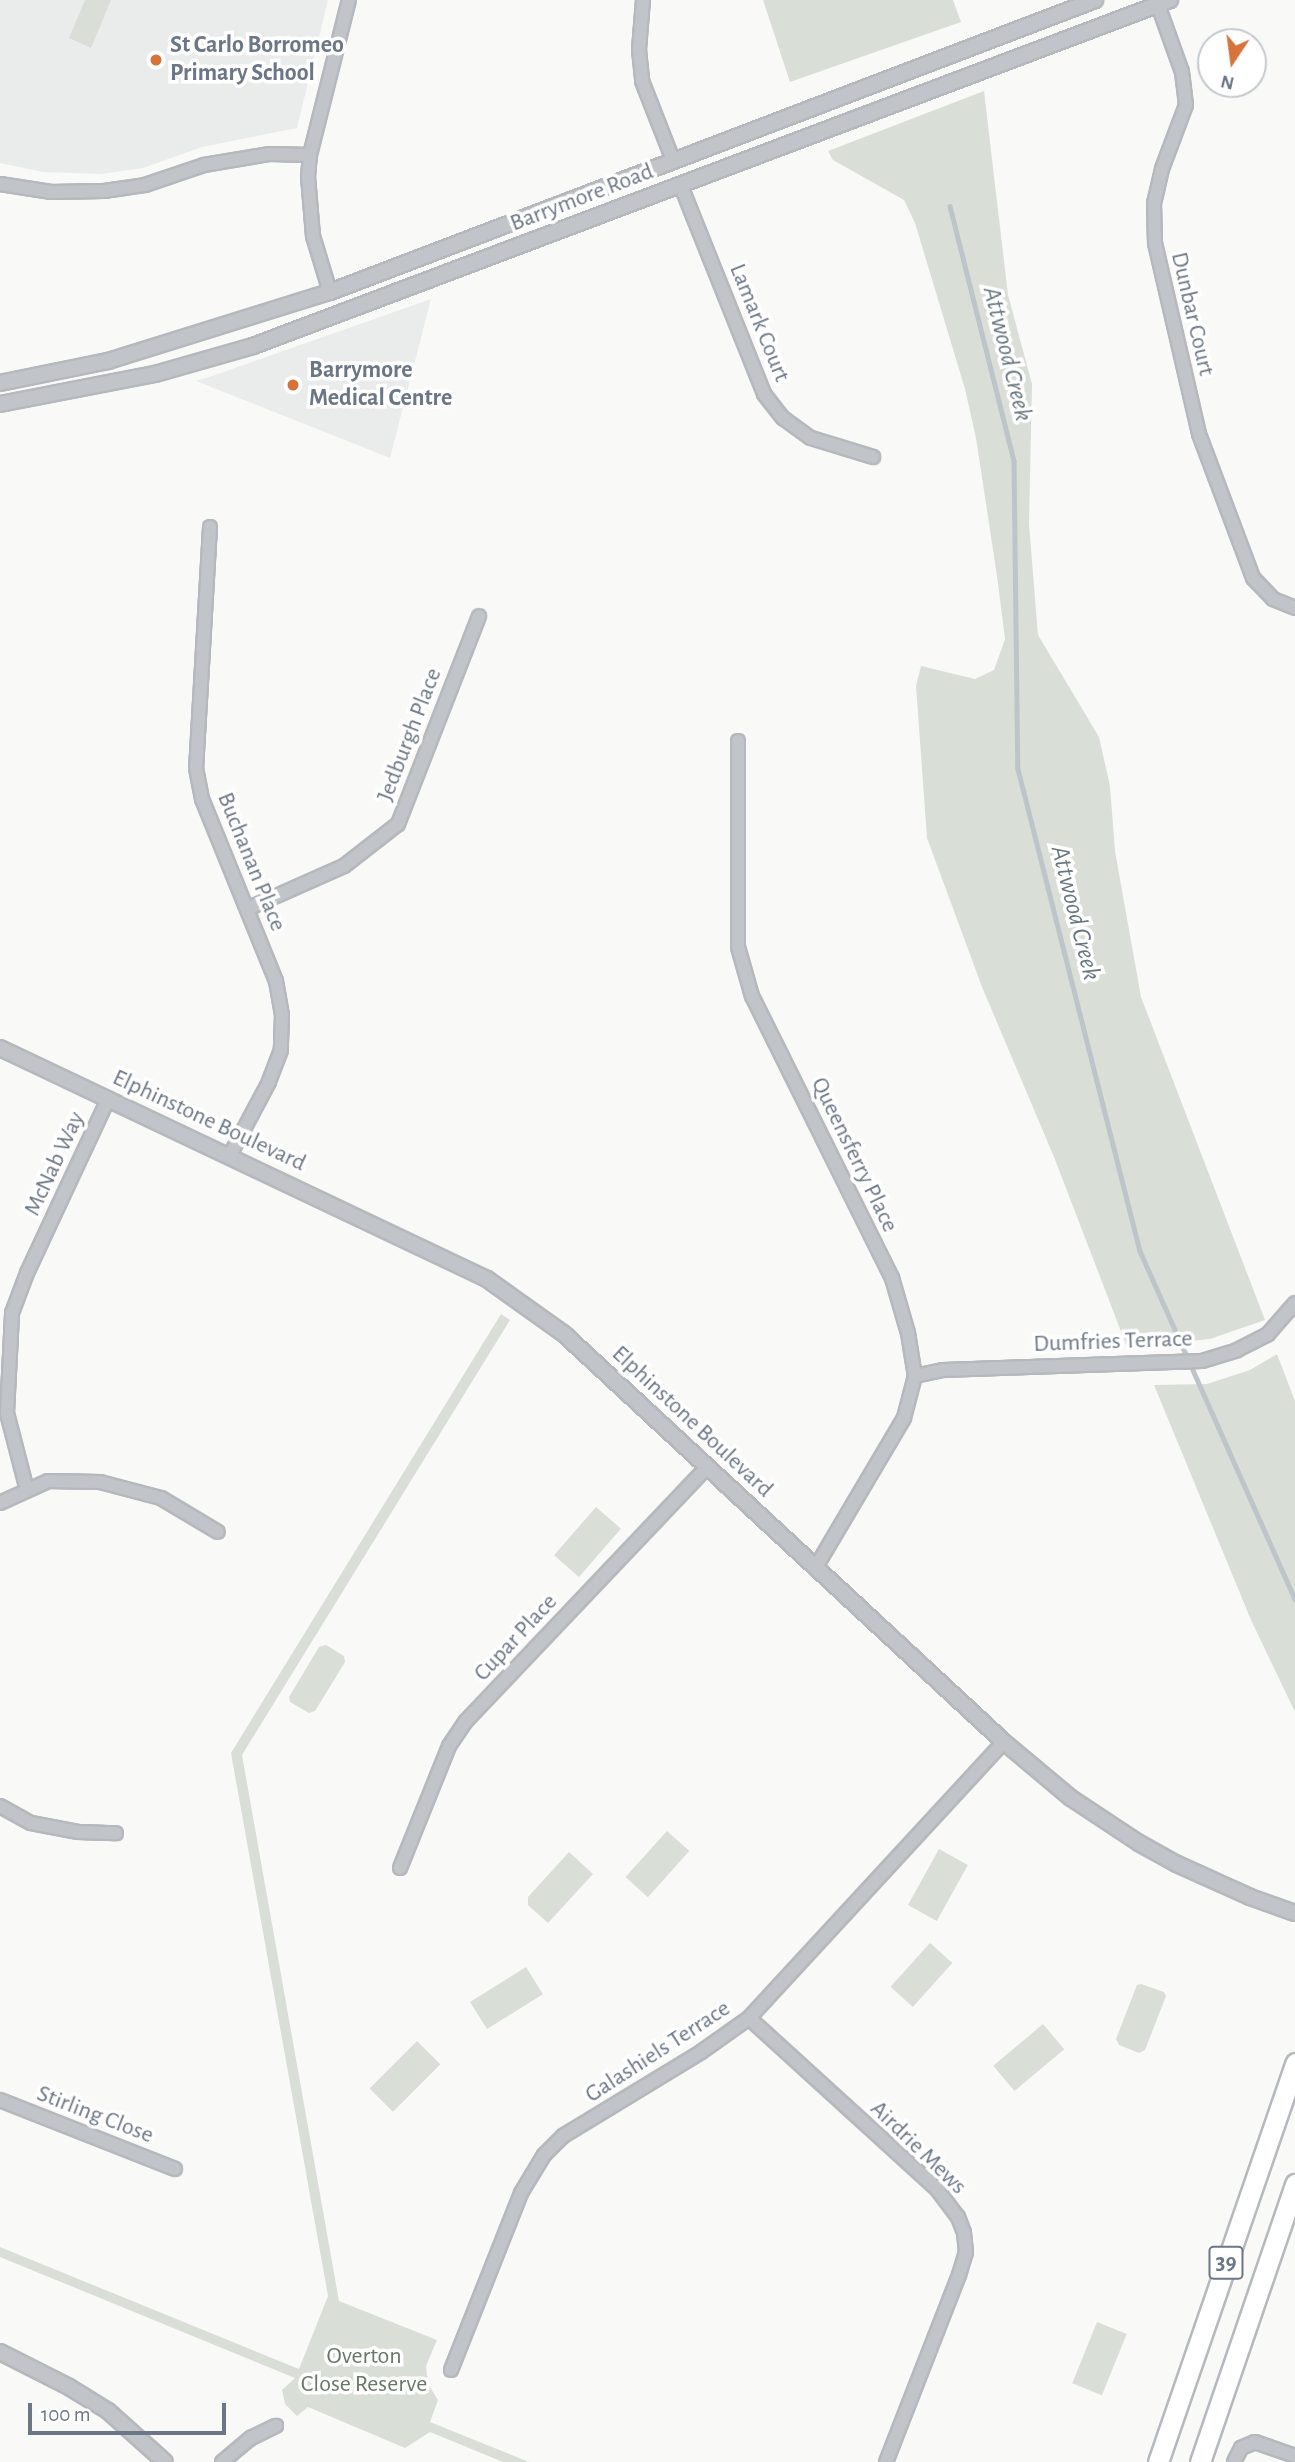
<!DOCTYPE html>
<html>
<head>
<meta charset="utf-8">
<style>
  body { margin:0 }
  #map { position:relative; width:1295px; height:2462px; overflow:hidden; background:#f9faf8; font-family:"Alegreya Sans",sans-serif }
  div>[style] { position:absolute }
  .built>* { inset:0; background:#eaebeb }
  .green>* { inset:0; background:#d9ded7; transform-origin:0 0 }
  .stream>* { height:4.5px; margin:-2.25px; padding:0 2.25px; transform-origin:2.25px; border-radius:2.25px; background:#bdc5cb }
  .roads { filter:drop-shadow(2px 0 #b5b9bd) drop-shadow(-2px 0 #b5b9bd) drop-shadow(0 2px #b5b9bd) drop-shadow(0 -2px #b5b9bd) }
  .minor>* { height:12px; margin:-6px; padding:0 6px; transform-origin:6px; border-radius:6px; background:#c1c5c9 }
  .tertiary>* { height:14px; margin:-7px; padding:0 7px; transform-origin:7px; border-radius:7px; background:#c1c5c9 }
  .primary>* { height:19px; margin:-9.5px; padding:0 9.5px; transform-origin:9.5px; border-radius:9.5px; background:#fff }
  .dots>* { width:19px; height:19px; translate:-50% -50%; box-sizing:border-box; border:4px solid #fff; border-radius:50% }
  span { translate:-50% -50%; white-space:nowrap; text-align:center; line-height:1.15; -webkit-text-stroke:7px #fff; paint-order:stroke }
  .shield-label span { padding:2px 5px; background:#fff; border:2px solid; border-radius:5px; -webkit-text-stroke-width:0 }
  .shield-label { font-size:23px; color:#6b7786; font-weight:700 }
  .poi-label { font-size:24px; color:#6b7786; font-weight:700 }
  .left { translate:0 -50%; text-align:left }
  .street-label { font-size:24px; color:#6b7786 }
  .park-label { font-size:24px; color:#667966 }
  .water-label { font-size:26px; color:#677781; font-style:italic }
  .north { position:absolute; left:1197px; top:28px; width:70px; height:70px; box-sizing:border-box; background:#fff; border:2px solid #c4c9cf; border-radius:50%; rotate:193deg; font-size:19px; font-weight:700; line-height:28px; text-align:center; color:#6b7786 }
  .north::after { content:''; display:block; margin:auto; width:24px; height:32px; background:#d6733b; clip-path:polygon(50% 0,100% 100%,50% 72%,0 100%) }
  .scale { position:absolute; left:28px; top:2403px; width:198px; height:32px; box-sizing:border-box; border:4px solid #6b7786; border-top:0; padding-left:9px; font-size:21px; line-height:24px; white-space:nowrap; color:#6b7786; -webkit-text-stroke:5px #fff; paint-order:stroke }
</style>
</head>
<body>
<div id="map">
  <div class="built">
    <div style="clip-path:polygon(0 0,328px 0,297px 128px,202px 147px,143px 168px,101px 174px,43px 172px,0 163px)"></div>
    <div style="clip-path:polygon(431px 299px,390px 458px,196px 381px,218px 374px)"></div>
  </div>
  <div class="green">
    <div style="clip-path:polygon(85px 0,111px 0,91px 48px,69px 38px)"></div>
    <div style="clip-path:polygon(763px 0,953px 0,961px 22px,790px 82px)"></div>
    <div style="clip-path:polygon(984px 91px,1008px 295px,1032px 384px,1029px 524px,1038px 635px,1099px 737px,1110px 786px,1115px 851px,1141px 997px,1265px 1320px,1210px 1339px,1127px 1347px,1054px 1157px,982px 987px,927px 838px,916px 686px,921px 666px,975px 679px,994px 670px,1005px 639px,997px 576px,976px 438px,965px 389px,915px 223px,904px 200px,833px 160px,828px 151px)"></div>
    <div style="clip-path:polygon(501px 1314px,510px 1320px,242px 1755px,339px 2301px,437px 2340px,426px 2366px,428px 2384px,438px 2400px,430px 2422px,529px 2462px,503px 2462px,430px 2432px,405px 2448px,308px 2407px,297px 2416px,285px 2404px,282px 2390px,295px 2378px,0 2257px,0 2247px,299px 2369px,328px 2296px,231px 1753px)"></div>
    <div style="clip-path:polygon(1277px 1354px,1295px 1401px,1295px 1712px,1251px 1620px,1154px 1385px,1207px 1384px,1250px 1370px)"></div>
    <div style="left:596px;top:1507px;width:33px;height:64px;rotate:41deg"></div>
    <div style="clip-path:polygon(326px 1645px,344px 1656px,345px 1662px,315px 1711px,309px 1713px,290px 1702px,289px 1697px,319px 1647px)"></div>
    <div style="left:667px;top:1831px;width:30px;height:62px;rotate:42deg"></div>
    <div style="left:939px;top:1849px;width:33px;height:64px;rotate:29deg"></div>
    <div style="clip-path:polygon(569px 1852px,593px 1874px,548px 1923px,528px 1905px,528px 1897px)"></div>
    <div style="left:930px;top:1943px;width:30px;height:59px;rotate:42deg"></div>
    <div style="left:526px;top:1967px;width:32px;height:66px;rotate:58deg"></div>
    <div style="clip-path:polygon(1141px 1984px,1164px 1992px,1166px 1996px,1145px 2050px,1139px 2053px,1119px 2045px,1116px 2039px,1137px 1985px)"></div>
    <div style="left:1043px;top:2024px;width:33px;height:65px;rotate:50deg"></div>
    <div style="left:417px;top:2041px;width:33px;height:67px;rotate:45deg"></div>
    <div style="left:1097px;top:2322px;width:32px;height:66px;rotate:22deg"></div>
  </div>
  <div class="stream">
    <div style="left:950px;top:206px;width:263px;rotate:75.9deg"></div>
    <div style="left:1014px;top:461px;width:308px;rotate:89.3deg"></div>
    <div style="left:1018px;top:769px;width:497px;rotate:75.8deg"></div>
    <div style="left:1140px;top:1251px;width:381px;rotate:66deg"></div>
  </div>
  <div class="roads">
    <div class="minor">
      <div style="left:643px;top:0;width:50px;rotate:94.6deg"></div>
      <div style="left:639px;top:50px;width:31px;rotate:84deg"></div>
      <div style="left:642px;top:81px;width:85px;rotate:68.6deg"></div>
      <div style="left:1158px;top:5px;width:71px;rotate:70.3deg"></div>
      <div style="left:1182px;top:72px;width:33px;rotate:83deg"></div>
      <div style="left:1186px;top:105px;width:68px;rotate:110.6deg"></div>
      <div style="left:1162px;top:169px;width:35px;rotate:103deg"></div>
      <div style="left:1154px;top:203px;width:40px;rotate:88.6deg"></div>
      <div style="left:1155px;top:243px;width:196px;rotate:77deg"></div>
      <div style="left:1199px;top:434px;width:154px;rotate:69.4deg"></div>
      <div style="left:1253px;top:578px;width:29px;rotate:46deg"></div>
      <div style="left:1273px;top:599px;width:24px;rotate:22deg"></div>
      <div style="left:0;top:184px;width:52px;rotate:8.9deg"></div>
      <div style="left:51px;top:192px;width:53px;rotate:-1.1deg"></div>
      <div style="left:104px;top:191px;width:41px;rotate:-8.3deg"></div>
      <div style="left:145px;top:185px;width:62px;rotate:-18.7deg"></div>
      <div style="left:204px;top:165px;width:67px;rotate:-9.5deg"></div>
      <div style="left:270px;top:154px;width:40px;rotate:1.4deg"></div>
      <div style="left:681px;top:186px;width:224px;rotate:68.2deg"></div>
      <div style="left:764px;top:394px;width:31px;rotate:52deg"></div>
      <div style="left:783px;top:418px;width:34px;rotate:36deg"></div>
      <div style="left:811px;top:438px;width:65px;rotate:17deg"></div>
      <div style="left:330px;top:292px;width:59px;rotate:-106.9deg"></div>
      <div style="left:313px;top:236px;width:59px;rotate:-94.8deg"></div>
      <div style="left:308px;top:177px;width:22px;rotate:-85deg"></div>
      <div style="left:310px;top:155px;width:160px;rotate:-75.9deg"></div>
      <div style="left:210px;top:527px;width:241px;rotate:93.3deg"></div>
      <div style="left:196px;top:768px;width:32px;rotate:79deg"></div>
      <div style="left:202px;top:799px;width:196px;rotate:67.9deg"></div>
      <div style="left:276px;top:981px;width:35px;rotate:80deg"></div>
      <div style="left:282px;top:1015px;width:35px;rotate:92deg"></div>
      <div style="left:281px;top:1050px;width:34px;rotate:111deg"></div>
      <div style="left:269px;top:1082px;width:83px;rotate:118.1deg"></div>
      <div style="left:738px;top:741px;width:206px;rotate:90deg"></div>
      <div style="left:738px;top:947px;width:51px;rotate:74.1deg"></div>
      <div style="left:752px;top:996px;width:315px;rotate:63.6deg"></div>
      <div style="left:892px;top:1278px;width:57px;rotate:73.8deg"></div>
      <div style="left:908px;top:1333px;width:44px;rotate:80.8deg"></div>
      <div style="left:915px;top:1376px;width:43px;rotate:104.7deg"></div>
      <div style="left:904px;top:1418px;width:173px;rotate:120.6deg"></div>
      <div style="left:247px;top:909px;width:106px;rotate:-23.9deg"></div>
      <div style="left:344px;top:866px;width:68px;rotate:-37.9deg"></div>
      <div style="left:398px;top:824px;width:223px;rotate:-68.7deg"></div>
      <div style="left:915px;top:1376px;width:29px;rotate:-12deg"></div>
      <div style="left:943px;top:1370px;width:259px;rotate:-2deg"></div>
      <div style="left:1202px;top:1361px;width:37px;rotate:-17deg"></div>
      <div style="left:1237px;top:1350px;width:35px;rotate:-27deg"></div>
      <div style="left:1268px;top:1334px;width:41px;rotate:-48.9deg"></div>
      <div style="left:27px;top:1490px;width:80px;rotate:-104.6deg"></div>
      <div style="left:7px;top:1413px;width:100px;rotate:-87.1deg"></div>
      <div style="left:12px;top:1313px;width:43px;rotate:-69.4deg"></div>
      <div style="left:27px;top:1273px;width:192px;rotate:-65deg"></div>
      <div style="left:0;top:1503px;width:53px;rotate:-24.6deg"></div>
      <div style="left:48px;top:1481px;width:52px;rotate:1.1deg"></div>
      <div style="left:100px;top:1482px;width:63px;rotate:14.7deg"></div>
      <div style="left:161px;top:1498px;width:66px;rotate:30.8deg"></div>
      <div style="left:0;top:1806px;width:35px;rotate:29deg"></div>
      <div style="left:31px;top:1823px;width:48px;rotate:10.8deg"></div>
      <div style="left:78px;top:1832px;width:38px;rotate:2deg"></div>
      <div style="left:400px;top:1868px;width:131px;rotate:-68.1deg"></div>
      <div style="left:449px;top:1746px;width:30px;rotate:-56deg"></div>
      <div style="left:466px;top:1721px;width:350px;rotate:-46.5deg"></div>
      <div style="left:749px;top:2018px;width:253px;rotate:42.3deg"></div>
      <div style="left:936px;top:2188px;width:36px;rotate:53deg"></div>
      <div style="left:958px;top:2217px;width:17px;rotate:69deg"></div>
      <div style="left:964px;top:2233px;width:19px;rotate:84deg"></div>
      <div style="left:966px;top:2252px;width:24px;rotate:107deg"></div>
      <div style="left:959px;top:2275px;width:201px;rotate:111.3deg"></div>
      <div style="left:0;top:2100px;width:188px;rotate:21.5deg"></div>
      <div style="left:451px;top:2370px;width:190px;rotate:-68.4deg"></div>
      <div style="left:521px;top:2193px;width:44px;rotate:-58.8deg"></div>
      <div style="left:544px;top:2155px;width:27px;rotate:-45deg"></div>
      <div style="left:563px;top:2136px;width:162px;rotate:-31.3deg"></div>
      <div style="left:701px;top:2052px;width:59px;rotate:-35.3deg"></div>
      <div style="left:749px;top:2018px;width:376px;rotate:-47.3deg"></div>
      <div style="left:222px;top:2462px;width:38px;rotate:-40deg"></div>
      <div style="left:251px;top:2438px;width:28px;rotate:-26deg"></div>
      <div style="left:1234px;top:2462px;width:16px;rotate:-63deg"></div>
      <div style="left:1241px;top:2448px;width:15px;rotate:-23deg"></div>
      <div style="left:1255px;top:2442px;width:42px;rotate:19.3deg"></div>
    </div>
    <div class="tertiary">
      <div style="left:0;top:383px;width:110px;rotate:-11.5deg"></div>
      <div style="left:108px;top:361px;width:232px;rotate:-17.3deg"></div>
      <div style="left:330px;top:292px;width:819px;rotate:-20.89deg"></div>
      <div style="left:0;top:404px;width:158px;rotate:-11deg"></div>
      <div style="left:155px;top:374px;width:102px;rotate:-15.9deg"></div>
      <div style="left:253px;top:346px;width:980px;rotate:-20.67deg"></div>
      <div style="left:0;top:1048px;width:539px;rotate:25.38deg"></div>
      <div style="left:487px;top:1279px;width:95px;rotate:35.5deg"></div>
      <div style="left:564px;top:1334px;width:600px;rotate:42.84deg"></div>
      <div style="left:1004px;top:1742px;width:87px;rotate:39.9deg"></div>
      <div style="left:1071px;top:1798px;width:82px;rotate:33.5deg"></div>
      <div style="left:1139px;top:1843px;width:43px;rotate:28.9deg"></div>
      <div style="left:1177px;top:1864px;width:80px;rotate:24.3deg"></div>
      <div style="left:1250px;top:1897px;width:48px;rotate:19.6deg"></div>
      <div style="left:0;top:2352px;width:77px;rotate:26.9deg"></div>
      <div style="left:69px;top:2387px;width:46px;rotate:31.6deg"></div>
      <div style="left:108px;top:2411px;width:76px;rotate:41.8deg"></div>
    </div>
    <div class="primary">
      <div style="left:1158px;top:2462px;width:422px;rotate:-71deg"></div>
      <div style="left:1200px;top:2462px;width:294px;rotate:-71.1deg"></div>
    </div>
  </div>
  <div class="dots">
    <div style="left:156px;top:60px;background:#d6733b"></div>
    <div style="left:293px;top:385px;background:#d6733b"></div>
  </div>
  <div class="shield-label">
    <span style="left:1226px;top:2263px">39</span>
  </div>
  <div class="poi-label">
    <span class="left" style="left:170px;top:60px">St Carlo Borromeo<br>Primary School</span>
    <span class="left" style="left:309px;top:385px">Barrymore<br>Medical Centre</span>
  </div>
  <div class="street-label">
    <span style="left:582px;top:198px;rotate:-21deg">Barrymore Road</span>
    <span style="left:1192px;top:314px;rotate:77deg">Dunbar Court</span>
    <span style="left:759px;top:323px;rotate:68deg">Lamark Court</span>
    <span style="left:410px;top:735px;rotate:-69deg">Jedburgh Place</span>
    <span style="left:251px;top:862px;rotate:68deg">Buchanan Place</span>
    <span style="left:209px;top:1121px;rotate:25deg">Elphinstone Boulevard</span>
    <span style="left:854px;top:1155px;rotate:64deg">Queensferry Place</span>
    <span style="left:55px;top:1164px;rotate:-65deg">McNab Way</span>
    <span style="left:1113px;top:1342px;rotate:-2deg">Dumfries Terrace</span>
    <span style="left:692px;top:1422px;rotate:43deg">Elphinstone Boulevard</span>
    <span style="left:516px;top:1638px;rotate:-47deg">Cupar Place</span>
    <span style="left:658px;top:2052px;rotate:-33deg">Galashiels Terrace</span>
    <span style="left:95px;top:2115px;rotate:21deg">Stirling Close</span>
    <span style="left:918px;top:2148px;rotate:44deg">Airdrie Mews</span>
  </div>
  <div class="park-label">
    <span style="left:364px;top:2371px">Overton<br>Close Reserve</span>
  </div>
  <div class="water-label">
    <span style="left:1007px;top:354px;rotate:76deg">Attwood Creek</span>
    <span style="left:1075px;top:913px;rotate:76deg">Attwood Creek</span>
  </div>
  <div class="north">N</div>
  <div class="scale">100 m</div>
</div>
</body>
</html>
